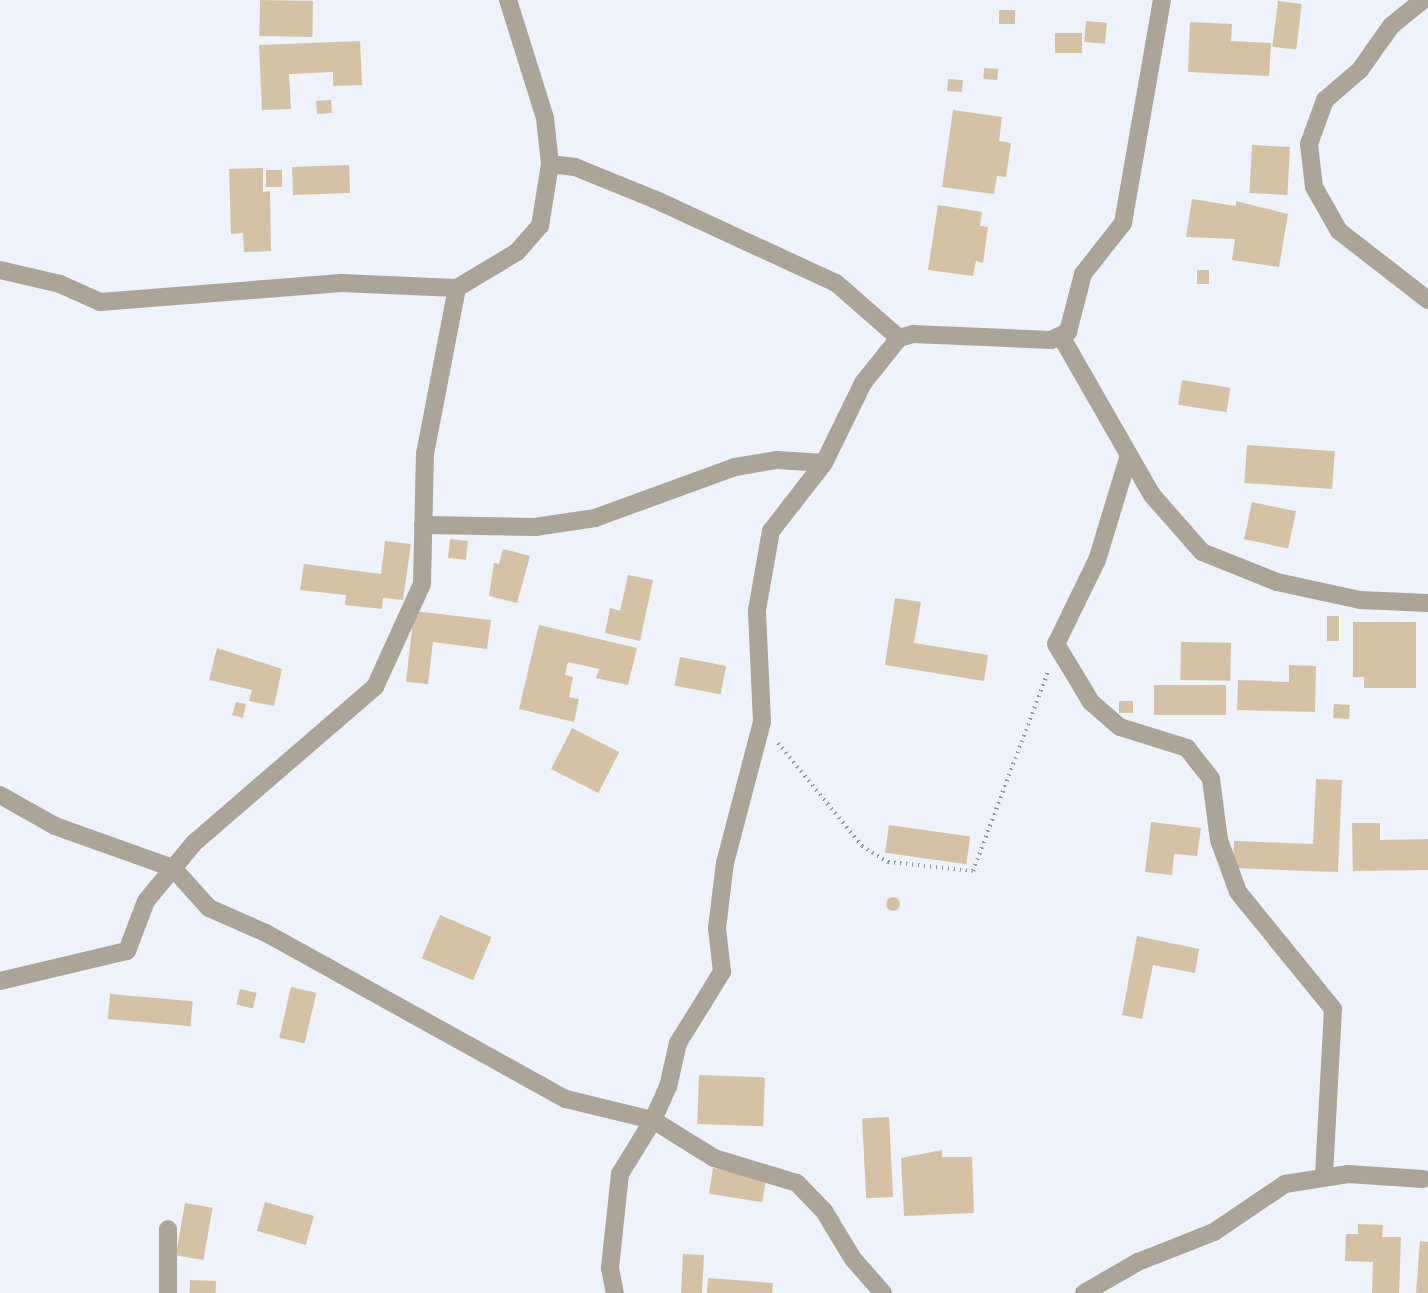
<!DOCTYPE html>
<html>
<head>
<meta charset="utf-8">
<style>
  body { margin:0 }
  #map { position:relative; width:1428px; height:1293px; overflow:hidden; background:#eef2fa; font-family:Bitter,serif }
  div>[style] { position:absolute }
  .building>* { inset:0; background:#d5c2a4; transform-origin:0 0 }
  .round { border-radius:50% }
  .path>* { height:4px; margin-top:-2px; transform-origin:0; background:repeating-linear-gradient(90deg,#92959a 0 1.5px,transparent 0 6px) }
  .minor>* { height:18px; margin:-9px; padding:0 9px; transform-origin:9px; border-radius:9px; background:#aca497 }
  span { translate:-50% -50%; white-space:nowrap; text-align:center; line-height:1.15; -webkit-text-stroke:5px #fff; paint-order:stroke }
</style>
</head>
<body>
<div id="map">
  <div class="building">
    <div style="left:260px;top:0;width:53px;height:36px;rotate:1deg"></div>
    <div style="left:1278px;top:1px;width:24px;height:46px;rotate:7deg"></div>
    <div style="left:999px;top:10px;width:16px;height:14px"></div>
    <div style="left:1086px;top:21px;width:21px;height:21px;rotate:5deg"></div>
    <div style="clip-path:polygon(1190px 22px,1232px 24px,1231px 41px,1271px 43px,1269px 76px,1188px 72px)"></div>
    <div style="left:1055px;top:33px;width:27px;height:20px"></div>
    <div style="clip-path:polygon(360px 41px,362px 85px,333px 86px,333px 72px,289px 74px,291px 109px,262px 110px,259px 45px)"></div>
    <div style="left:984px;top:68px;width:14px;height:11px;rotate:4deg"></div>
    <div style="left:948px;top:79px;width:15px;height:12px;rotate:4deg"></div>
    <div style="left:331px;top:100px;width:13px;height:15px;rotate:86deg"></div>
    <div style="clip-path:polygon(953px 110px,1002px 117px,999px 141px,1011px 143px,1006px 177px,997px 176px,994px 194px,942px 187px)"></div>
    <div style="left:1252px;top:145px;width:38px;height:48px;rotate:3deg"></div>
    <div style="left:349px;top:165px;width:28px;height:57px;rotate:88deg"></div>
    <div style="clip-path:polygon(263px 168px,263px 192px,270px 191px,271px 251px,244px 252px,243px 233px,231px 234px,229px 169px)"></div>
    <div style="left:266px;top:170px;width:16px;height:17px"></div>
    <div style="clip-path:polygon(1192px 199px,1236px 206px,1236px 201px,1288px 214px,1279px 267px,1232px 260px,1235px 239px,1186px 237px)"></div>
    <div style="clip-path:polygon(938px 205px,982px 212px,980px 226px,988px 227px,983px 263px,976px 261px,973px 276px,928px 270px)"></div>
    <div style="left:1197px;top:270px;width:12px;height:14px"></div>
    <div style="left:1182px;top:380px;width:49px;height:25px;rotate:9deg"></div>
    <div style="left:1247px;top:445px;width:88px;height:38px;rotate:4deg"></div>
    <div style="left:1252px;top:502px;width:45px;height:38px;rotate:12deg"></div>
    <div style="left:450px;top:539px;width:18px;height:19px;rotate:6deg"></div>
    <div style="clip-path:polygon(385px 541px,411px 544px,403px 600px,383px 598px,382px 609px,345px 605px,346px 595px,300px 590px,304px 564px,381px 574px)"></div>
    <div style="clip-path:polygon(503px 549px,530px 556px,517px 603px,489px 596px,494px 563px,499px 564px)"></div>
    <div style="clip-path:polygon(628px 575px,653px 580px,640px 641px,605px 633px,610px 608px,620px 611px)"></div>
    <div style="clip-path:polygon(895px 598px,921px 602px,914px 643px,988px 655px,984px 681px,885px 665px)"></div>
    <div style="clip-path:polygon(414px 611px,491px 620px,487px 649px,433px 642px,428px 684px,406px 682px)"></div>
    <div style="left:1327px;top:616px;width:12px;height:25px"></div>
    <div style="clip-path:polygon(1353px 622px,1416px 622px,1416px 688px,1364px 688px,1364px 677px,1353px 677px)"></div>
    <div style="clip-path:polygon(539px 625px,637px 648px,628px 685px,596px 678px,599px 669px,568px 662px,565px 675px,573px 677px,569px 697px,579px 699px,574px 722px,519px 709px)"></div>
    <div style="left:1181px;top:642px;width:50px;height:38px;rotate:1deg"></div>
    <div style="clip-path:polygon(217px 648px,282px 669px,274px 706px,249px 701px,252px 690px,209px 680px)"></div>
    <div style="left:680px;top:657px;width:47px;height:29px;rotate:11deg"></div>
    <div style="clip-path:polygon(1289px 665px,1316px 666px,1315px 712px,1237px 710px,1238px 680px,1289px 682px)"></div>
    <div style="left:1154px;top:685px;width:72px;height:30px"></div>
    <div style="left:1133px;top:701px;width:12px;height:14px;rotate:90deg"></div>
    <div style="clip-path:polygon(236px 702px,246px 704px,243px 718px,232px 715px)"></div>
    <div style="left:1334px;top:704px;width:16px;height:14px;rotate:4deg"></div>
    <div style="left:572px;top:728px;width:53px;height:46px;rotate:27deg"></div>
    <div style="clip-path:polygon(1316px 779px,1342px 780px,1338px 872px,1233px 868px,1234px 841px,1313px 844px)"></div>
    <div style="clip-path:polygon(1151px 822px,1201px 828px,1197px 856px,1174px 854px,1172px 875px,1145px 872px)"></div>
    <div style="clip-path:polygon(1352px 823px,1380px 823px,1380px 840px,1428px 839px,1428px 870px,1353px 871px)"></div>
    <div style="left:889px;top:825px;width:82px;height:28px;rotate:8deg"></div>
    <div class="round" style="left:886px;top:897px;width:14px;height:14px"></div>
    <div style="left:440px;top:915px;width:56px;height:47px;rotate:23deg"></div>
    <div style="clip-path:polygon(1137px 936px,1199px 949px,1195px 973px,1153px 965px,1142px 1019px,1122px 1015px)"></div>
    <div style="left:291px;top:987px;width:26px;height:52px;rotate:13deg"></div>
    <div style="left:240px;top:989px;width:17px;height:16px;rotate:13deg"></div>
    <div style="left:110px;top:994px;width:83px;height:25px;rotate:5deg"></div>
    <div style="left:699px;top:1075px;width:66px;height:49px;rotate:2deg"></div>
    <div style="left:889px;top:1117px;width:80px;height:27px;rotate:87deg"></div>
    <div style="clip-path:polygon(942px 1150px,942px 1157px,972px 1157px,974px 1213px,904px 1216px,901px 1158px)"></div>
    <div style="left:713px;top:1168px;width:54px;height:26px;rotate:9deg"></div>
    <div style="left:265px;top:1202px;width:51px;height:30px;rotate:16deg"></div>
    <div style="left:185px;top:1203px;width:28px;height:53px;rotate:10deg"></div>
    <div style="clip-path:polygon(1358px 1224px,1383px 1225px,1382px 1237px,1401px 1237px,1399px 1293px,1372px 1293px,1373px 1262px,1345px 1261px,1346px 1234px,1358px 1234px)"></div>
    <div style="clip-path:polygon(1420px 1241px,1428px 1242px,1428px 1293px,1416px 1293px)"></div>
    <div style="left:683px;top:1254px;width:21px;height:39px;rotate:3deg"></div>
    <div style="clip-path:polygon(708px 1278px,773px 1283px,772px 1293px,707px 1293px)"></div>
    <div style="left:190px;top:1280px;width:26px;height:13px;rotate:2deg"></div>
  </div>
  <div class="path">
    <div style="left:778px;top:743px;width:133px;rotate:50.8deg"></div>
    <div style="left:862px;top:846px;width:31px;rotate:32deg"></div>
    <div style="left:888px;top:862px;width:85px;rotate:6deg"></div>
    <div style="left:973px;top:871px;width:214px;rotate:-69.4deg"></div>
  </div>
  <div class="minor">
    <div style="left:1423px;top:0;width:41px;rotate:140.9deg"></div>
    <div style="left:1391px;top:26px;width:54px;rotate:125.2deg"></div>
    <div style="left:1360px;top:70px;width:46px;rotate:139.4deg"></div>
    <div style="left:1325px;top:100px;width:47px;rotate:110deg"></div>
    <div style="left:1309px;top:144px;width:43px;rotate:83.4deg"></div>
    <div style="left:1314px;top:187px;width:51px;rotate:60.4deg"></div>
    <div style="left:1339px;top:231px;width:113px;rotate:37.8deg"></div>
    <div style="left:550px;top:164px;width:25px;rotate:7deg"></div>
    <div style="left:575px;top:167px;width:85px;rotate:22.1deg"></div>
    <div style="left:654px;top:199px;width:200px;rotate:24.8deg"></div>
    <div style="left:836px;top:283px;width:84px;rotate:41.1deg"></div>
    <div style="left:0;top:270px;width:62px;rotate:13.1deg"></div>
    <div style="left:60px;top:284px;width:44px;rotate:24.2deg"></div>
    <div style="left:100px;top:302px;width:242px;rotate:-4.5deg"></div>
    <div style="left:341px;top:283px;width:116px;rotate:2.5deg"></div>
    <div style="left:457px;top:288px;width:70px;rotate:-31deg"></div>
    <div style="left:517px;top:252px;width:35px;rotate:-49deg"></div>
    <div style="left:540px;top:226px;width:63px;rotate:-80.8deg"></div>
    <div style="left:550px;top:164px;width:46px;rotate:-96.2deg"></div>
    <div style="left:545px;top:118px;width:124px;rotate:-107.4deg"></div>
    <div style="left:1062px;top:338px;width:181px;rotate:60.2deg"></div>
    <div style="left:1152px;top:495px;width:76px;rotate:48.7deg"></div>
    <div style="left:1202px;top:552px;width:81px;rotate:21.8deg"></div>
    <div style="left:1277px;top:582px;width:85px;rotate:12.2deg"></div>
    <div style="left:1360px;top:600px;width:68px;rotate:2.5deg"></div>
    <div style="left:1129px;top:455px;width:110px;rotate:106.9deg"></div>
    <div style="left:1097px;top:560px;width:93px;rotate:116deg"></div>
    <div style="left:1056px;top:644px;width:68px;rotate:58.9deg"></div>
    <div style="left:1091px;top:702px;width:38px;rotate:41deg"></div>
    <div style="left:1120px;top:727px;width:70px;rotate:17.4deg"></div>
    <div style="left:1187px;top:748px;width:39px;rotate:52deg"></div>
    <div style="left:1211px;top:779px;width:62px;rotate:82.5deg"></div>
    <div style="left:1219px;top:840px;width:55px;rotate:69.9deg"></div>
    <div style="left:1238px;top:892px;width:151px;rotate:50.9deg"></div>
    <div style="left:1333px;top:1009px;width:168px;rotate:93.1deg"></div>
    <div style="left:423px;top:525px;width:112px;rotate:1deg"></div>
    <div style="left:535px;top:527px;width:61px;rotate:-8.5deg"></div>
    <div style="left:595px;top:518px;width:149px;rotate:-20deg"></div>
    <div style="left:735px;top:467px;width:43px;rotate:-9.5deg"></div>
    <div style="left:777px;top:460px;width:47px;rotate:3.7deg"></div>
    <div style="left:0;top:795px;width:63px;rotate:29.4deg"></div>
    <div style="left:55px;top:826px;width:125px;rotate:19.6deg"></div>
    <div style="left:173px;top:868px;width:54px;rotate:48deg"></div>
    <div style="left:209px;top:908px;width:62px;rotate:23.7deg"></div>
    <div style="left:266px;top:933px;width:343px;rotate:29deg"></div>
    <div style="left:566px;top:1099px;width:89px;rotate:13.6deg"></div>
    <div style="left:653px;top:1120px;width:63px;rotate:121.4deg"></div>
    <div style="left:620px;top:1174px;width:95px;rotate:96.1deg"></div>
    <div style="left:610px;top:1268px;width:25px;rotate:79deg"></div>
    <div style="left:0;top:981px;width:130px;rotate:-13.3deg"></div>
    <div style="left:127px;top:951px;width:53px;rotate:-69.2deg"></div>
    <div style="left:146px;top:901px;width:75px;rotate:-50.4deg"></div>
    <div style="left:194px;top:843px;width:239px;rotate:-40.8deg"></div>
    <div style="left:375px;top:687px;width:113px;rotate:-65.5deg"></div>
    <div style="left:422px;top:584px;width:130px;rotate:-88.7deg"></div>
    <div style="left:425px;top:454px;width:169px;rotate:-79.1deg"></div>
    <div style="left:168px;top:1229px;width:64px;rotate:90deg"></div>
    <div style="left:883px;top:1293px;width:45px;rotate:-131.4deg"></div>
    <div style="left:853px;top:1259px;width:56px;rotate:-121.1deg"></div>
    <div style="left:824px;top:1211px;width:39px;rotate:-134deg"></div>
    <div style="left:797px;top:1183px;width:87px;rotate:-163.2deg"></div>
    <div style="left:714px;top:1158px;width:72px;rotate:-148.1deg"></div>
    <div style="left:653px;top:1120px;width:36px;rotate:-66deg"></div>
    <div style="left:668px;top:1087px;width:45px;rotate:-77.2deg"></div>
    <div style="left:678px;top:1043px;width:84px;rotate:-58.2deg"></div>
    <div style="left:722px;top:972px;width:44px;rotate:-96.5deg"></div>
    <div style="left:717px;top:928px;width:65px;rotate:-83deg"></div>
    <div style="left:725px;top:863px;width:146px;rotate:-75.3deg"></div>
    <div style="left:762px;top:722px;width:112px;rotate:-92.6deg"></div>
    <div style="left:757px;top:610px;width:80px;rotate:-80deg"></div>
    <div style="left:771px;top:531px;width:86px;rotate:-52.1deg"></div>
    <div style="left:824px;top:463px;width:89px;rotate:-64deg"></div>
    <div style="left:863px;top:383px;width:58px;rotate:-51.3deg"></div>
    <div style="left:899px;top:338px;width:15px;rotate:-16deg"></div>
    <div style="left:913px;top:334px;width:138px;rotate:2.5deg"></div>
    <div style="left:1051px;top:340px;width:19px;rotate:-25deg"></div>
    <div style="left:1068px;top:332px;width:60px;rotate:-75.5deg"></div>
    <div style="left:1083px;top:274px;width:65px;rotate:-51.9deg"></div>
    <div style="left:1123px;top:223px;width:226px;rotate:-80.1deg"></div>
    <div style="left:1084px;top:1293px;width:62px;rotate:-29.9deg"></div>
    <div style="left:1138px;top:1262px;width:82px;rotate:-21.5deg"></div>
    <div style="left:1214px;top:1232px;width:86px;rotate:-34.1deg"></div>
    <div style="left:1285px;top:1184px;width:64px;rotate:-9deg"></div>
    <div style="left:1348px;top:1174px;width:75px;rotate:3.8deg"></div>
  </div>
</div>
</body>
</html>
